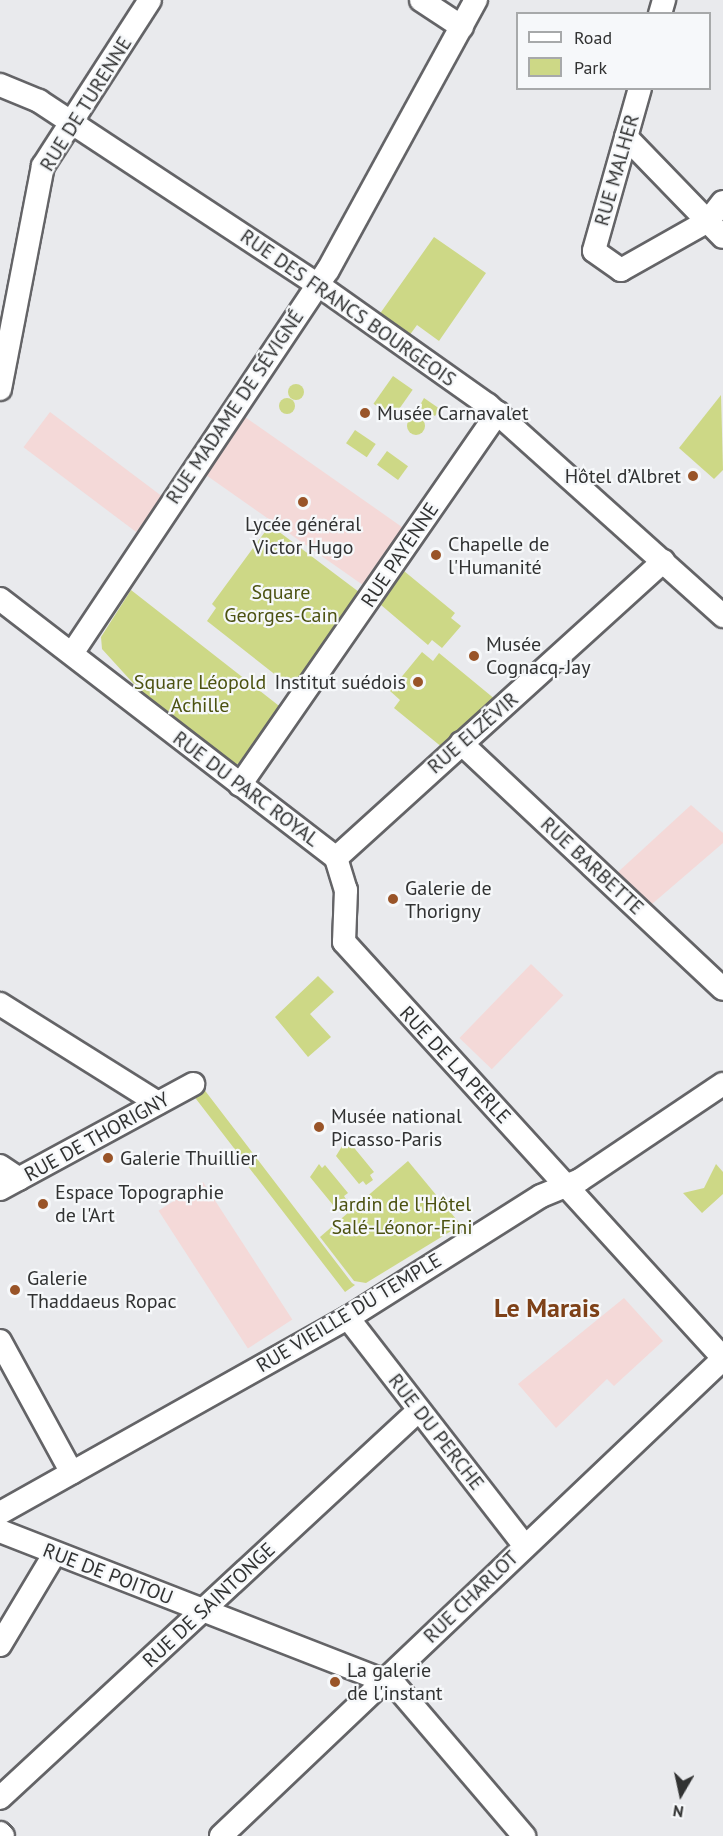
<!DOCTYPE html>
<html>
<head>
<meta charset="utf-8">
<style>
  body { margin:0 }
  #map { position:relative; width:723px; height:1836px; overflow:hidden; background:#e9eaed; font-family:"PT Sans",sans-serif }
  div>[style] { position:absolute }
  .education>* { inset:0; background:#f4d9d8; transform-origin:0 0 }
  .green>* { inset:0; background:#cdd886; transform-origin:0 0 }
  .round { border-radius:50% }
  .roads { filter:drop-shadow(2px 0 #646467) drop-shadow(-2px 0 #646467) drop-shadow(0 2px #646467) drop-shadow(0 -2px #646467) }
  .minor>* { height:22px; margin:-11px; padding:0 11px; transform-origin:11px; border-radius:11px; background:#fff }
  .dots>* { width:16px; height:16px; translate:-50% -50%; box-sizing:border-box; border:3px solid #f6f8fa; border-radius:50% }
  span { translate:-50% -50%; white-space:nowrap; text-align:center; line-height:1.15; -webkit-text-stroke:4.5px #f6f8fa; paint-order:stroke }
  .street-label { font-size:20px; color:#313232 }
  .poi-label { font-size:20px; color:#313232 }
  .left { translate:0 -50%; text-align:left }
  .right { translate:-100% -50%; text-align:right }
  .park-label { font-size:20px; color:#4c5211 }
  .district-label { font-size:26px; color:#7e4118; font-weight:700 }
  .legend { position:absolute; left:516px; top:12px; width:195px; height:78px; box-sizing:border-box; background:#f6f8fa; border:2px solid #a7a9aa; margin:0; padding:8px 10px; list-style:none; font-size:18px; color:#313232 }
  .legend li { display:flex; align-items:center; gap:12px; height:30px }
  .legend b { width:30px; border:2px solid #a7a9aa }
  .north { position:absolute; left:651px; top:1764px; width:60px; height:60px; -webkit-text-stroke:4px #f6f8fa; paint-order:stroke; rotate:189deg; font-size:16px; font-weight:700; line-height:24px; text-align:center; color:#313232 }
  .north::after { content:''; display:block; margin:auto; width:21px; height:27px; background:#313232; clip-path:polygon(50% 0,100% 100%,50% 72%,0 100%) }
</style>
</head>
<body>
<div id="map">
  <div class="education">
    <div style="left:50px;top:412px;width:141px;height:44px;rotate:37deg"></div>
    <div style="left:245px;top:417px;width:192px;height:70px;rotate:35deg"></div>
    <div style="clip-path:polygon(691px 805px,723px 833px,723px 843px,652px 904px,618px 872px)"></div>
    <div style="left:531px;top:964px;width:45px;height:103px;rotate:44deg"></div>
    <div style="left:203px;top:1182px;width:164px;height:53px;rotate:57deg"></div>
    <div style="clip-path:polygon(624px 1298px,663px 1341px,614px 1386px,607px 1379px,556px 1428px,518px 1384px)"></div>
  </div>
  <div class="green">
    <div style="clip-path:polygon(434px 237px,486px 273px,439px 341px,417px 325px,409px 336px,379px 315px)"></div>
    <div style="left:393px;top:376px;width:24px;height:34px;rotate:35deg"></div>
    <div class="round" style="left:288px;top:384px;width:16px;height:16px"></div>
    <div style="clip-path:polygon(721px 395px,723px 470px,714px 479px,679px 448px)"></div>
    <div class="round" style="left:279px;top:398px;width:16px;height:16px"></div>
    <div style="clip-path:polygon(424px 398px,440px 409px,435px 416px,419px 407px)"></div>
    <div class="round" style="left:407px;top:417px;width:18px;height:18px"></div>
    <div style="left:355px;top:430px;width:25px;height:16px;rotate:34deg"></div>
    <div style="left:387px;top:451px;width:26px;height:17px;rotate:36deg"></div>
    <div style="clip-path:polygon(270px 525px,359px 592px,295px 683px,296px 691px,207px 621px,216px 608px,212px 604px)"></div>
    <div style="clip-path:polygon(404px 571px,455px 613px,451px 618px,461px 626px,442px 648px,432px 640px,428px 645px,381px 605px)"></div>
    <div style="clip-path:polygon(131px 590px,283px 709px,276px 711px,241px 763px,228px 766px,163px 716px,102px 649px,101px 637px)"></div>
    <div style="clip-path:polygon(422px 652px,433px 661px,439px 653px,496px 700px,443px 748px,394px 708px,400px 700px,390px 691px)"></div>
    <div style="clip-path:polygon(318px 976px,334px 992px,310px 1014px,331px 1037px,308px 1057px,275px 1017px)"></div>
    <div style="clip-path:polygon(203px 1088px,352px 1283px,355px 1285px,345px 1292px,193px 1095px)"></div>
    <div style="clip-path:polygon(344px 1143px,347px 1147px,351px 1144px,374px 1172px,370px 1175px,373px 1180px,366px 1185px,363px 1181px,359px 1184px,336px 1156px)"></div>
    <div style="clip-path:polygon(408px 1161px,461px 1225px,366px 1283px,354px 1281px,320px 1237px)"></div>
    <div style="clip-path:polygon(319px 1164px,322px 1168px,325px 1165px,348px 1193px,344px 1196px,347px 1201px,340px 1206px,337px 1202px,333px 1205px,310px 1177px)"></div>
    <div style="clip-path:polygon(716px 1164px,723px 1172px,723px 1194px,702px 1213px,683px 1193px,704px 1188px)"></div>
  </div>
  <div class="roads">
    <div class="minor">
      <div style="left:421px;top:0;width:49px;rotate:33.4deg"></div>
      <div style="left:660px;top:14px;width:15px;rotate:-74deg"></div>
      <div style="left:0;top:85px;width:42px;rotate:22.3deg"></div>
      <div style="left:39px;top:101px;width:333px;rotate:33.4deg"></div>
      <div style="left:317px;top:284px;width:209px;rotate:35.3deg"></div>
      <div style="left:488px;top:405px;width:316px;rotate:41.9deg"></div>
      <div style="left:640px;top:88px;width:169px;rotate:105.8deg"></div>
      <div style="left:594px;top:251px;width:33px;rotate:35deg"></div>
      <div style="left:621px;top:270px;width:100px;rotate:-29.4deg"></div>
      <div style="left:708px;top:221px;width:24px;rotate:-52deg"></div>
      <div style="left:626px;top:137px;width:139px;rotate:45.9deg"></div>
      <div style="left:0;top:389px;width:227px;rotate:-79.1deg"></div>
      <div style="left:43px;top:166px;width:197px;rotate:-57.2deg"></div>
      <div style="left:0;top:599px;width:424px;rotate:37.6deg"></div>
      <div style="left:336px;top:858px;width:34px;rotate:73deg"></div>
      <div style="left:346px;top:890px;width:52px;rotate:92.2deg"></div>
      <div style="left:344px;top:942px;width:563px;rotate:47.66deg"></div>
      <div style="left:73px;top:652px;width:459px;rotate:-56.3deg"></div>
      <div style="left:328px;top:270px;width:308px;rotate:-61.3deg"></div>
      <div style="left:461px;top:743px;width:359px;rotate:43.2deg"></div>
      <div style="left:240px;top:785px;width:453px;rotate:-55.3deg"></div>
      <div style="left:336px;top:858px;width:442px;rotate:-42.2deg"></div>
      <div style="left:0;top:1004px;width:186px;rotate:32.1deg"></div>
      <div style="left:0;top:1166px;width:23px;rotate:34deg"></div>
      <div style="left:0;top:1189px;width:220px;rotate:-28.5deg"></div>
      <div style="left:348px;top:1318px;width:287px;rotate:52.2deg"></div>
      <div style="left:0;top:1341px;width:150px;rotate:61.4deg"></div>
      <div style="left:0;top:1513px;width:399px;rotate:-29.3deg"></div>
      <div style="left:348px;top:1318px;width:228px;rotate:-32.3deg"></div>
      <div style="left:541px;top:1196px;width:42px;rotate:-22.3deg"></div>
      <div style="left:580px;top:1180px;width:172px;rotate:-33.9deg"></div>
      <div style="left:0;top:1531px;width:424px;rotate:21.3deg"></div>
      <div style="left:395px;top:1685px;width:199px;rotate:49.5deg"></div>
      <div style="left:0;top:1645px;width:107px;rotate:-59.1deg"></div>
      <div style="left:0;top:1798px;width:570px;rotate:-42.79deg"></div>
      <div style="left:0;top:1833px;width:4px;rotate:45deg"></div>
      <div style="left:221px;top:1836px;width:692px;rotate:-43.54deg"></div>
    </div>
  </div>
  <div class="dots">
    <div style="left:365px;top:413px;background:#995428"></div>
    <div style="left:693px;top:476px;background:#995428"></div>
    <div style="left:303px;top:502px;background:#995428"></div>
    <div style="left:436px;top:555px;background:#995428"></div>
    <div style="left:474px;top:656px;background:#995428"></div>
    <div style="left:418px;top:682px;background:#995428"></div>
    <div style="left:393px;top:899px;background:#995428"></div>
    <div style="left:319px;top:1127px;background:#995428"></div>
    <div style="left:108px;top:1158px;background:#995428"></div>
    <div style="left:43px;top:1204px;background:#995428"></div>
    <div style="left:15px;top:1290px;background:#995428"></div>
    <div style="left:335px;top:1682px;background:#995428"></div>
  </div>
  <div class="street-label">
    <span style="left:86px;top:104px;rotate:-58deg">RUE DE TURENNE</span>
    <span style="left:617px;top:170px;rotate:-74deg">RUE MALHER</span>
    <span style="left:348px;top:308px;rotate:35deg">RUE DES FRANCS BOURGEOIS</span>
    <span style="left:235px;top:407px;rotate:-56deg">RUE MADAME DE SÉVIGNÉ</span>
    <span style="left:400px;top:555px;rotate:-56deg">RUE PAYENNE</span>
    <span style="left:473px;top:733px;rotate:-41deg">RUE ELZÉVIR</span>
    <span style="left:246px;top:789px;rotate:37deg">RUE DU PARC ROYAL</span>
    <span style="left:592px;top:866px;rotate:43deg">RUE BARBETTE</span>
    <span style="left:455px;top:1065px;rotate:47deg">RUE DE LA PERLE</span>
    <span style="left:97px;top:1137px;rotate:-29deg">RUE DE THORIGNY</span>
    <span style="left:349px;top:1313px;rotate:-31deg">RUE VIEILLE DU TEMPLE</span>
    <span style="left:436px;top:1432px;rotate:52deg">RUE DU PERCHE</span>
    <span style="left:108px;top:1574px;rotate:21deg">RUE DE POITOU</span>
    <span style="left:471px;top:1597px;rotate:-44deg">RUE CHARLOT</span>
    <span style="left:209px;top:1605px;rotate:-43deg">RUE DE SAINTONGE</span>
  </div>
  <div class="poi-label">
    <span class="left" style="left:377px;top:413px">Musée Carnavalet</span>
    <span class="right" style="left:681px;top:476px">Hôtel d’Albret</span>
    <span style="left:303px;top:536px">Lycée général<br>Victor Hugo</span>
    <span class="left" style="left:448px;top:556px">Chapelle de<br>l'Humanité</span>
    <span class="left" style="left:486px;top:656px">Musée<br>Cognacq-Jay</span>
    <span class="right" style="left:406px;top:682px">Institut suédois</span>
    <span class="left" style="left:405px;top:900px">Galerie de<br>Thorigny</span>
    <span class="left" style="left:331px;top:1128px">Musée national<br>Picasso-Paris</span>
    <span class="left" style="left:120px;top:1158px">Galerie Thuillier</span>
    <span class="left" style="left:55px;top:1204px">Espace Topographie<br>de l'Art</span>
    <span class="left" style="left:27px;top:1290px">Galerie<br>Thaddaeus Ropac</span>
    <span class="left" style="left:347px;top:1682px">La galerie<br>de l'instant</span>
  </div>
  <div class="park-label">
    <span style="left:281px;top:604px">Square<br>Georges-Cain</span>
    <span style="left:200px;top:694px">Square Léopold<br>Achille</span>
    <span style="left:402px;top:1216px">Jardin de l'Hôtel<br>Salé-Léonor-Fini</span>
  </div>
  <div class="district-label">
    <span style="left:547px;top:1308px">Le Marais</span>
  </div>
  <ul class="legend">
  <li><b style="height:8px;background:#fff"></b>Road</li>
  <li><b style="height:16px;background:#cdd886"></b>Park</li>
  </ul>
  <div class="north">N</div>
</div>
</body>
</html>
